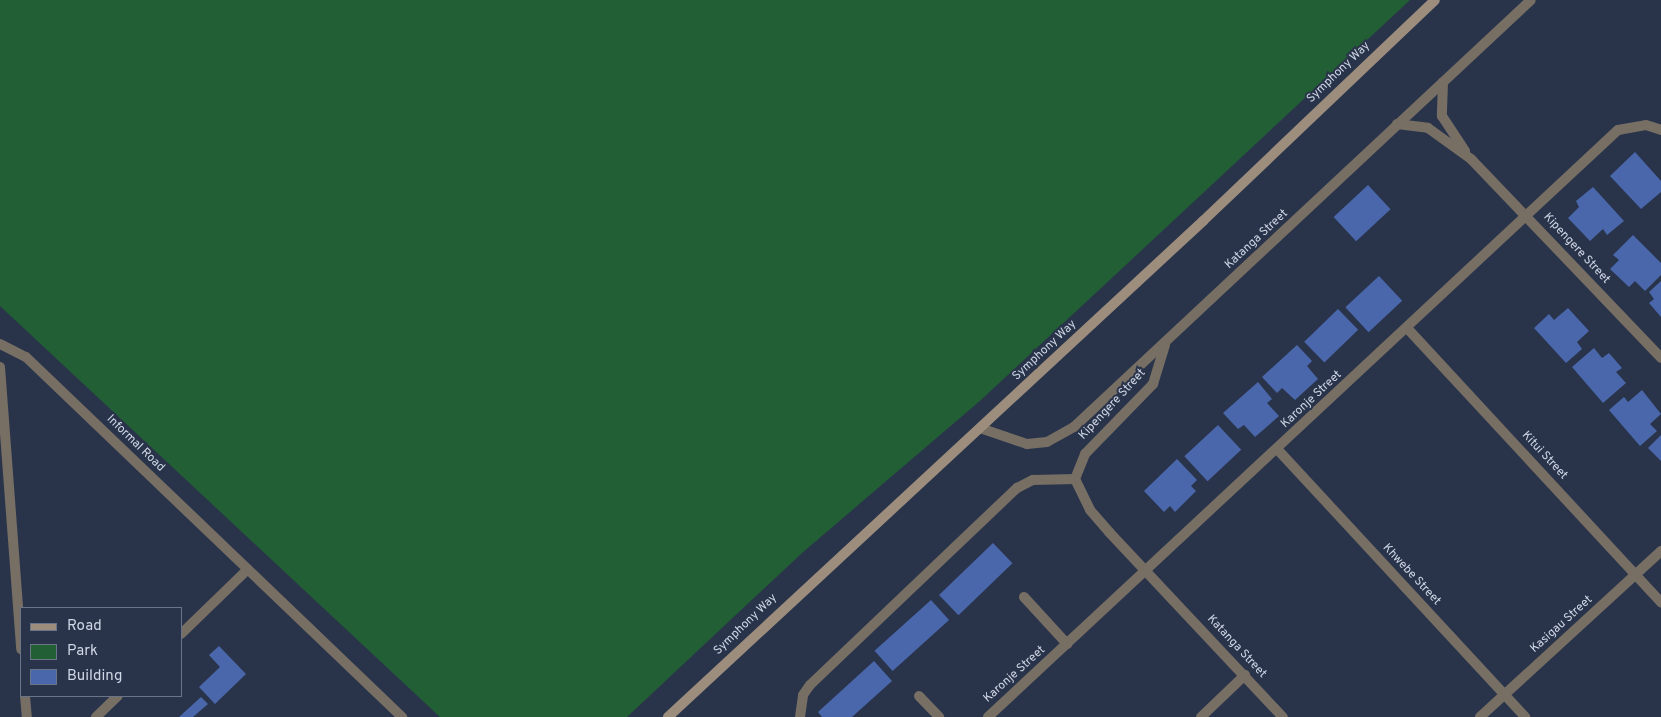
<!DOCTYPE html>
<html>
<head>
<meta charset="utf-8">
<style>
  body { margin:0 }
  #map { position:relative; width:1661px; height:717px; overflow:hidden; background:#29344b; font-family:Overpass,sans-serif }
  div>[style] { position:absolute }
  .green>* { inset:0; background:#225f34 }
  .building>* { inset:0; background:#4a67ab; transform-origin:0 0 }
  .lane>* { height:10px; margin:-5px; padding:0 5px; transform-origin:5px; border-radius:5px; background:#776e64 }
  .street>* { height:10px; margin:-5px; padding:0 5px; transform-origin:5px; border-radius:5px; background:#776e64 }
  .secondary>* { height:10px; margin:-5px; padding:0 5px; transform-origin:5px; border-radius:5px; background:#9d8d7d }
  span { translate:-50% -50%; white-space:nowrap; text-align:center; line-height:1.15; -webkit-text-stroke:4px #29344b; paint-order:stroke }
  .street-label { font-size:12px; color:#cfd6e5 }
  .legend { position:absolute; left:20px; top:607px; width:162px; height:90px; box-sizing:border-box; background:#29344b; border:1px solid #6b7589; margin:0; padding:6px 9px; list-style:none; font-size:15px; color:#cfd6e5 }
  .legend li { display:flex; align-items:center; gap:10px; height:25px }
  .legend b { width:25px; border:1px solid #6b7589 }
</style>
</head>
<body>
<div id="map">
  <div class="green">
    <div style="clip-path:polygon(0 0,1410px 0,981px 400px,802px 553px,627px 717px,440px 717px,0 306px)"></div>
  </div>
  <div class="building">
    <div style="clip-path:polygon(1635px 152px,1661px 181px,1661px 192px,1641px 209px,1610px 176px)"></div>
    <div style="left:1368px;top:185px;width:33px;height:47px;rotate:47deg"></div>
    <div style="clip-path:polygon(1593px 187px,1624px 221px,1607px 235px,1603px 229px,1590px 241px,1568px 218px,1579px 207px,1576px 201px)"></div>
    <div style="clip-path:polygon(1633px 235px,1661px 263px,1661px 275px,1645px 291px,1635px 281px,1629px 287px,1610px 269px,1619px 260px,1613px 255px)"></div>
    <div style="left:1379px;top:276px;width:34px;height:46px;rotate:47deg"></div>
    <div style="clip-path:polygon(1661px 281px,1661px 317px,1649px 303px,1654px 299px,1649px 292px)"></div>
    <div style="clip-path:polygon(1568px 308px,1589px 331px,1577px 342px,1582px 349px,1566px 363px,1534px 328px,1549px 314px,1554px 320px)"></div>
    <div style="left:1338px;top:309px;width:29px;height:47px;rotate:46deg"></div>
    <div style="clip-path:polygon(1297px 345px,1312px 361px,1307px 366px,1318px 379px,1295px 400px,1282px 388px,1277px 393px,1262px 377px)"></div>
    <div style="clip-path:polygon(1594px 348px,1602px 358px,1609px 353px,1622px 368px,1616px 372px,1626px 383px,1603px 403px,1572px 367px)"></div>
    <div style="clip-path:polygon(1258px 382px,1272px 399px,1267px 403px,1279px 416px,1255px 437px,1244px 425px,1238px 429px,1223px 413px)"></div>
    <div style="clip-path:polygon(1642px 390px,1661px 414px,1650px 424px,1657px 431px,1640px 446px,1609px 410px,1624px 397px,1628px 402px)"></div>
    <div style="left:1218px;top:425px;width:34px;height:46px;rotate:47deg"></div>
    <div style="clip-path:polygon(1661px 435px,1661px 461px,1648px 448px)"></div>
    <div style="clip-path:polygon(1177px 459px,1197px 480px,1191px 486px,1196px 491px,1175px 512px,1170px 506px,1164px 512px,1144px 491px)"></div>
    <div style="left:993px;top:543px;width:28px;height:75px;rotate:46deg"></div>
    <div style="left:931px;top:600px;width:27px;height:76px;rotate:48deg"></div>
    <div style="clip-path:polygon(219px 646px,246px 674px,215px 704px,199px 687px,220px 667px,209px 655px)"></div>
    <div style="clip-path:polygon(874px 661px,892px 681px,852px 717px,822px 717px,818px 712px)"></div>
    <div style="clip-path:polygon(201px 697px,208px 704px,193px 717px,179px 717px)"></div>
  </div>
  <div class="lane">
    <div style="left:1024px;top:597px;width:64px;rotate:47.5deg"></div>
    <div style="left:919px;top:696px;width:29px;rotate:46deg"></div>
  </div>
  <div class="street">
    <div style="left:1443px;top:82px;width:34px;rotate:92deg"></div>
    <div style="left:1442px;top:116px;width:42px;rotate:56.7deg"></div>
    <div style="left:1397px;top:124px;width:31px;rotate:7deg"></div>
    <div style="left:1428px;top:128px;width:53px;rotate:35.8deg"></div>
    <div style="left:1471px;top:159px;width:275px;rotate:46.3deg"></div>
    <div style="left:1407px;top:328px;width:374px;rotate:47.2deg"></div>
    <div style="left:0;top:344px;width:29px;rotate:27deg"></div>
    <div style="left:26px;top:357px;width:521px;rotate:43.75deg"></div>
    <div style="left:0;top:367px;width:283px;rotate:85.7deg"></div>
    <div style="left:980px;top:428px;width:50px;rotate:18.8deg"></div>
    <div style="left:1027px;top:444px;width:20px;rotate:-6deg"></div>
    <div style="left:1047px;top:442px;width:31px;rotate:-29deg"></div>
    <div style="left:1074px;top:427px;width:625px;rotate:-43.06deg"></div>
    <div style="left:1278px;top:450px;width:364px;rotate:47.2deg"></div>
    <div style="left:1075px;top:479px;width:34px;rotate:64deg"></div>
    <div style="left:1090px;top:510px;width:29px;rotate:49deg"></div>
    <div style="left:1109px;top:532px;width:254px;rotate:46.8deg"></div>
    <div style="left:1075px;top:479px;width:27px;rotate:-68deg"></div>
    <div style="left:1085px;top:454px;width:98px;rotate:-45.8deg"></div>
    <div style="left:1153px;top:384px;width:41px;rotate:-72.9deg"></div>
    <div style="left:181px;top:634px;width:93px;rotate:-44.1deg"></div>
    <div style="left:25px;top:696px;width:21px;rotate:85deg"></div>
    <div style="left:96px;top:717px;width:30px;rotate:-44deg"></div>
    <div style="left:800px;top:717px;width:22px;rotate:-82deg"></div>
    <div style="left:803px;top:695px;width:12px;rotate:-55deg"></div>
    <div style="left:810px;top:685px;width:286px;rotate:-43.6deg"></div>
    <div style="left:1017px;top:488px;width:18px;rotate:-27deg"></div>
    <div style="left:1033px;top:480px;width:42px;rotate:-1.4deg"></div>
    <div style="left:988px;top:717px;width:861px;rotate:-42.98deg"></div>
    <div style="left:1618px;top:130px;width:28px;rotate:-10deg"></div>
    <div style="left:1646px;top:125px;width:16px;rotate:18deg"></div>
    <div style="left:1201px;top:717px;width:61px;rotate:-43.7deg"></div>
    <div style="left:1480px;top:717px;width:246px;rotate:-42.5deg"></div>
  </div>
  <div class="secondary">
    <div style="left:668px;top:717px;width:730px;rotate:-42.83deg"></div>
    <div style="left:1203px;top:221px;width:320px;rotate:-43.6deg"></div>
  </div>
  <div class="street-label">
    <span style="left:1339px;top:73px;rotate:-44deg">Symphony Way</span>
    <span style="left:1257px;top:240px;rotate:-43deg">Katanga Street</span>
    <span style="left:1576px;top:249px;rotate:47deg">Kipengere Street</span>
    <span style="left:1045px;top:351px;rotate:-43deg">Symphony Way</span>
    <span style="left:1312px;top:400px;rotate:-43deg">Karonje Street</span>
    <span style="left:1113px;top:405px;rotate:-47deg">Kipengere Street</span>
    <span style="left:135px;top:444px;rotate:44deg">Informal Road</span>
    <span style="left:1544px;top:456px;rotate:47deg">Kitui Street</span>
    <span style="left:1411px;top:575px;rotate:47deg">Khwebe Street</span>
    <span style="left:746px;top:625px;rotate:-44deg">Symphony Way</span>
    <span style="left:1562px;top:625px;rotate:-42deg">Kasigau Street</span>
    <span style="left:1236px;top:647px;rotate:47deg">Katanga Street</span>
    <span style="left:1015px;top:675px;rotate:-42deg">Karonje Street</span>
  </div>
  <ul class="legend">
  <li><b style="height:6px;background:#9d8d7d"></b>Road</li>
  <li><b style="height:14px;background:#225f34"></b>Park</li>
  <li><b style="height:14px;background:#4a67ab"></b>Building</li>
  </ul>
</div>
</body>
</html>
